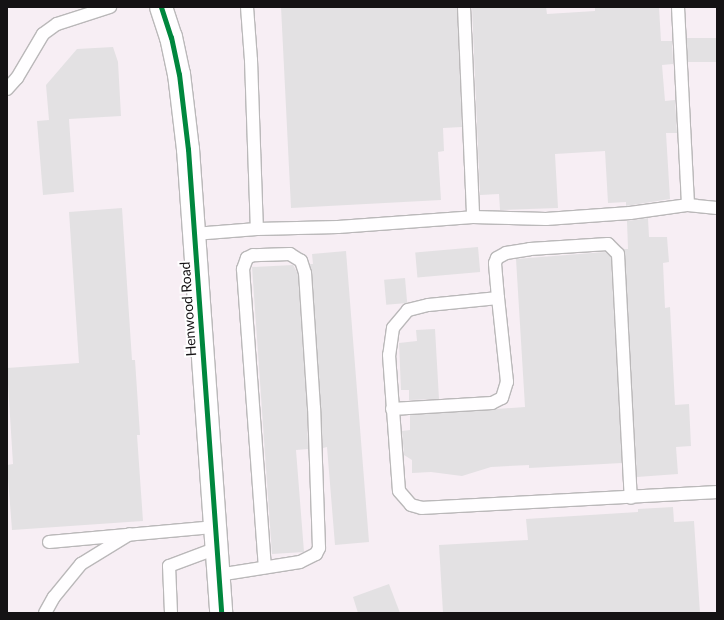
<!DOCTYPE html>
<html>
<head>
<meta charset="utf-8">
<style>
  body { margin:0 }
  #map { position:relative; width:724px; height:620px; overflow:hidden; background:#fdfbfc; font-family:Lato,sans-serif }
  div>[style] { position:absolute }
  .built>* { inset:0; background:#f7eef4; transform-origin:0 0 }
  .building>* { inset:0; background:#e3e1e3; transform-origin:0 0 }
  .roads { filter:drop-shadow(1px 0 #bab8b9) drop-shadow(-1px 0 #bab8b9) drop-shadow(0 1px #bab8b9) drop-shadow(0 -1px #bab8b9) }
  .service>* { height:12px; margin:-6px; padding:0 6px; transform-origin:6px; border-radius:6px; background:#fffeff }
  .minor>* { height:22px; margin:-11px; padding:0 11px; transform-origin:11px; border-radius:11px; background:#fffeff }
  .cycleway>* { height:5px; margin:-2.5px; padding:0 2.5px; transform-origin:2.5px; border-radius:2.5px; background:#00873e }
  span { translate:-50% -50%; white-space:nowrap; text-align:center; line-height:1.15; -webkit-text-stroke:4px #fff; paint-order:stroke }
  .street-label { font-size:14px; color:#151214 }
  .frame { position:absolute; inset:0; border:8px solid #151214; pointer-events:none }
</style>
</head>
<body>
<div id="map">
  <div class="built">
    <div style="left:7px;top:7px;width:710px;height:606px"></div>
  </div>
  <div class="building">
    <div style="clip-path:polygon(281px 7px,457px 7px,462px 127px,443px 128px,444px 151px,438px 152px,441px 200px,291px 208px)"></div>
    <div style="clip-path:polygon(472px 7px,546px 7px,547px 14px,595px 11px,595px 7px,659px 7px,661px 41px,672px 41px,673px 64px,662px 65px,665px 101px,675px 100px,677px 133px,666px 133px,670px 199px,626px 206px,626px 202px,608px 203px,605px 151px,555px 154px,558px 208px,500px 210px,499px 194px,480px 195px)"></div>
    <div style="left:717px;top:38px;width:24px;height:30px;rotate:90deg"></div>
    <div style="clip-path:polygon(113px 47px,118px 62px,121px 116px,69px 119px,74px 192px,43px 195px,37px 121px,49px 120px,46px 85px,77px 49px)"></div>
    <div style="clip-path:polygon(122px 208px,132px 360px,135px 360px,140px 435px,137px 435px,143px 521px,12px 530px,7px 465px,13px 464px,7px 368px,79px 363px,69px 212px)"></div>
    <div style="clip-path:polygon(648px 218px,649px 237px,667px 237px,669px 262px,663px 263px,665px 308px,670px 307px,675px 405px,689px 404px,691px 446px,676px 447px,678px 474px,637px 477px,624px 249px,628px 249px,627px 221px)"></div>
    <div style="left:478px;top:247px;width:25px;height:63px;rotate:85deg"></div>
    <div style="clip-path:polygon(346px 251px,369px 542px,335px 545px,327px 447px,323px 448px,310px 264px,313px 264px,312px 254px)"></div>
    <div style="clip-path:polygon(605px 252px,611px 257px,622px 463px,529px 468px,529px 465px,491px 467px,462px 476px,431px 472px,412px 473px,412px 460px,404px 455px,402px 431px,410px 430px,410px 415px,525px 407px,516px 259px)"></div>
    <div style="clip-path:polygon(293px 265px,298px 274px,307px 408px,308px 449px,296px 450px,304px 552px,272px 554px,252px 267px)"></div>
    <div style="left:405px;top:278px;width:25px;height:21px;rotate:85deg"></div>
    <div style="clip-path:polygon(435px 329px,439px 399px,409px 400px,409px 390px,401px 390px,399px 343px,417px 341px,416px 330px)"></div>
    <div style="clip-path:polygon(673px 507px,674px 522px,694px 521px,700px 613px,443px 613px,439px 545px,528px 540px,526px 519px,638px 512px,638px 509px)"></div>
    <div style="clip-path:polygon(389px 584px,400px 613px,358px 613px,353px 597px)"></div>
  </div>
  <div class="roads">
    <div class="service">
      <div style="left:247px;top:7px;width:53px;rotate:85.7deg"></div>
      <div style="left:251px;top:60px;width:169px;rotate:88deg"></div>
      <div style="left:464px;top:7px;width:210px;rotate:87.5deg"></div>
      <div style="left:678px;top:7px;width:198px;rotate:87.1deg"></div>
      <div style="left:7px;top:89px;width:15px;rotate:-48deg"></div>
      <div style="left:17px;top:78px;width:51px;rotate:-59.4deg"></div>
      <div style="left:43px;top:34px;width:17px;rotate:-36deg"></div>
      <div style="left:57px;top:24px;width:56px;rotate:-17.8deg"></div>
      <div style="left:194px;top:234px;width:63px;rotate:-4.5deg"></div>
      <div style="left:257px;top:229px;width:81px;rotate:-1.4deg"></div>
      <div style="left:338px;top:227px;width:135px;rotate:-4.2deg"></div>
      <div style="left:473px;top:217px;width:73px;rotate:1.6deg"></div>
      <div style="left:546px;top:219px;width:84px;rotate:-4.1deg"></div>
      <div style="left:630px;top:213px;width:59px;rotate:-7.9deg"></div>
      <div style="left:688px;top:205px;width:29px;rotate:6deg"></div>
      <div style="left:498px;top:298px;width:70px;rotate:174.3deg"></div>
      <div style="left:428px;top:305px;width:21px;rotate:166deg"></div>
      <div style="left:408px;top:310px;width:23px;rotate:130deg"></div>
      <div style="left:393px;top:328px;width:27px;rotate:98deg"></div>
      <div style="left:389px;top:355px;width:136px;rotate:85.8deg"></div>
      <div style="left:399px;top:491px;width:18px;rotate:49deg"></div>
      <div style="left:411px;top:505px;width:11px;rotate:15deg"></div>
      <div style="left:422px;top:508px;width:295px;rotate:-3.1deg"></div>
      <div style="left:392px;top:409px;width:100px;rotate:-3.4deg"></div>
      <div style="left:492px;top:403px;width:11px;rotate:-27deg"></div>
      <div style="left:502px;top:398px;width:17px;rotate:-73deg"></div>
      <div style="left:507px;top:382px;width:84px;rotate:-96.1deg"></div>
      <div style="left:498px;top:298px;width:35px;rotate:-95deg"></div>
      <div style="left:495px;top:263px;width:5px;rotate:-68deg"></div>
      <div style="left:497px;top:258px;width:10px;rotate:-29deg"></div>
      <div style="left:506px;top:253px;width:24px;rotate:-9deg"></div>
      <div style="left:530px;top:249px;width:78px;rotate:-3.7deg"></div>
      <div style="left:608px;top:244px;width:14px;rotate:45deg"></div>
      <div style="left:618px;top:254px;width:244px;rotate:87deg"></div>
      <div style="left:49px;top:542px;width:167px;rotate:-5.2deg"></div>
      <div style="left:218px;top:575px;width:83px;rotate:-9deg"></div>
      <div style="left:300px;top:562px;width:18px;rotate:-27deg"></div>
      <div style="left:316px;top:554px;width:7px;rotate:-63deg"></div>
      <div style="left:319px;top:548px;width:140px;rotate:-92deg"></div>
      <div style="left:314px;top:408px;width:135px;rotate:-93.8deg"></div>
      <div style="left:305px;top:273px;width:13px;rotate:-108deg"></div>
      <div style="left:301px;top:261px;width:13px;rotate:-148deg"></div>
      <div style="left:290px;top:254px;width:37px;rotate:178deg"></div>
      <div style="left:253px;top:255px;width:7px;rotate:153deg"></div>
      <div style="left:247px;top:258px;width:12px;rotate:110deg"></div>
      <div style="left:243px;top:269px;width:299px;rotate:85.8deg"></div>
      <div style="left:45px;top:613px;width:18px;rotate:-61deg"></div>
      <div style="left:54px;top:597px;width:43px;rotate:-50.7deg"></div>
      <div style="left:81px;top:564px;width:57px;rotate:-31.5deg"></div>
      <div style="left:171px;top:613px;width:47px;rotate:-92.4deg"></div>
      <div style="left:169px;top:566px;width:51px;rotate:-20.6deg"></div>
    </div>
    <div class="minor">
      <div style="left:161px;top:7px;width:32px;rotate:72deg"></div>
      <div style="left:171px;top:37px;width:38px;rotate:78deg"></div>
      <div style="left:179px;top:74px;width:76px;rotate:83.2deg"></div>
      <div style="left:188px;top:149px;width:465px;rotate:85.9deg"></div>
    </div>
  </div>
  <div class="cycleway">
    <div style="left:161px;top:7px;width:32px;rotate:72deg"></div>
    <div style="left:171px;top:37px;width:38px;rotate:78deg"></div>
    <div style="left:179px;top:74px;width:76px;rotate:83.2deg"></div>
    <div style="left:188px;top:149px;width:465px;rotate:85.9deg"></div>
  </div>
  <div class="street-label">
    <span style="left:188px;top:309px;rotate:-94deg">Henwood Road</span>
  </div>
  <div class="frame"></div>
</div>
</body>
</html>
